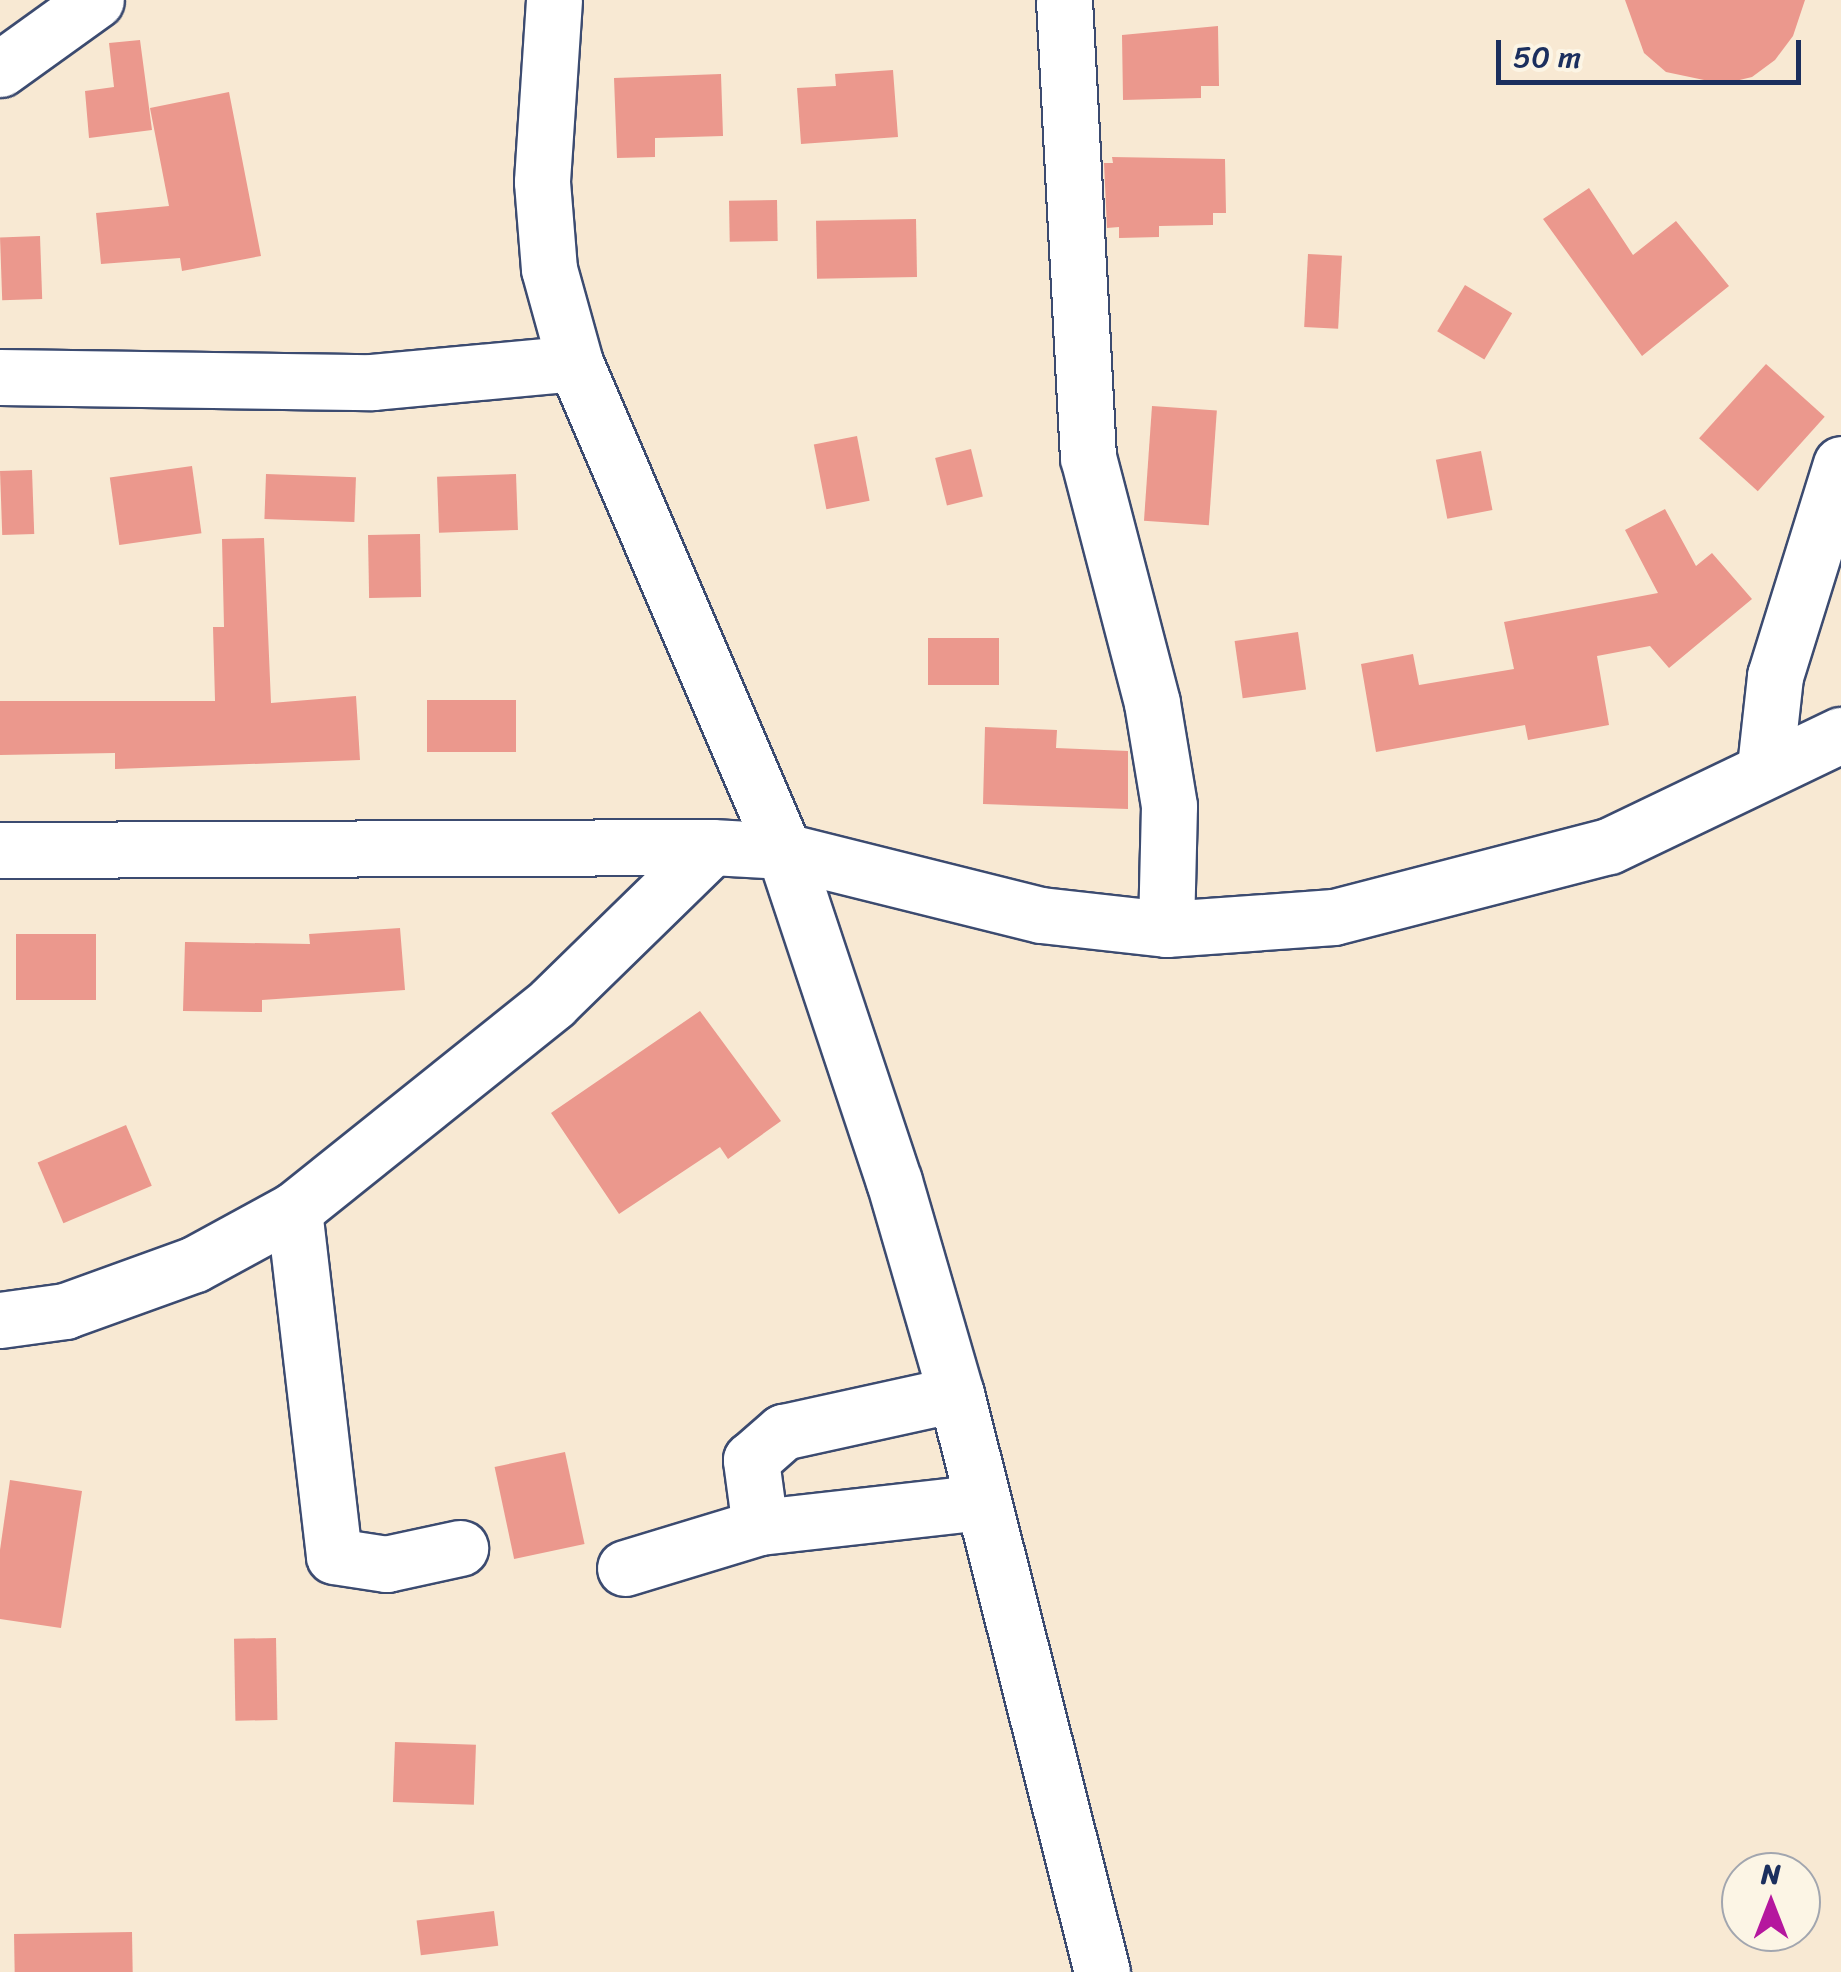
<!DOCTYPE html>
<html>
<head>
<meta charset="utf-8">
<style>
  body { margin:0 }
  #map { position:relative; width:1841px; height:1972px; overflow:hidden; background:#f8e9d3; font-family:Sriracha,sans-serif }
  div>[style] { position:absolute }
  .building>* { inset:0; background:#eb988d; transform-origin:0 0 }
  .roads { filter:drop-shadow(2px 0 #3c4b70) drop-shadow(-2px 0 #3c4b70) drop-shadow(0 2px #3c4b70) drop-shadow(0 -2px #3c4b70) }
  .minor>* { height:55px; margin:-27.5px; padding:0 27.5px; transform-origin:27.5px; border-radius:27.5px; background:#fff }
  span { translate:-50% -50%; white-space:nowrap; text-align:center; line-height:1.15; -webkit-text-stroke:9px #fcf5e5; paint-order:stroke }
  .north { position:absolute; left:1721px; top:1852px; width:100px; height:100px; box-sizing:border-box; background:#fcf5e5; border:2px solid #a2a6af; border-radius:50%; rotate:0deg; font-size:28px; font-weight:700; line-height:40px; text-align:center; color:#1b2f5e }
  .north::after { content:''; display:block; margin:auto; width:35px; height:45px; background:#b5179e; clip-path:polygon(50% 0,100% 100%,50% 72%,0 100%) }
  .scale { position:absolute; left:1496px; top:40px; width:305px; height:45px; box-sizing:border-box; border:5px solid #1b2f5e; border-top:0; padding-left:12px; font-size:30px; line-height:35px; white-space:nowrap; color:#1b2f5e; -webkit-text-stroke:8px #fcf5e5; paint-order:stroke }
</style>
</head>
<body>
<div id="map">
  <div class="building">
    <div style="clip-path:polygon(1625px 0,1805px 0,1793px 36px,1775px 60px,1752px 77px,1723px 84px,1666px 72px,1644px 53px)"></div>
    <div style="clip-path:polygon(1218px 26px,1219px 86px,1201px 86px,1201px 98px,1123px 100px,1122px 35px)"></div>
    <div style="clip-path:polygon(140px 40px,152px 130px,89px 138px,85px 91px,114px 87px,109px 43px)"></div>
    <div style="clip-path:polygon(893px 70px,898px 137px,801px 144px,797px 88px,836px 86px,835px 74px)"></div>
    <div style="clip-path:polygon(721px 74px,723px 136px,655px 138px,655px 157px,617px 158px,614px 78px)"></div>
    <div style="clip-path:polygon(229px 92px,261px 256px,182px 271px,180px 258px,101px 264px,96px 213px,169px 206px,150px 108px)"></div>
    <div style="clip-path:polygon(1112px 157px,1225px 159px,1226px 213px,1213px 213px,1213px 225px,1159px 226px,1159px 237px,1119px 238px,1119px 227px,1107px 228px,1104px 163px,1113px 163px)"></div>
    <div style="clip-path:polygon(1589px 188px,1633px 255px,1676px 221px,1729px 286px,1642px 356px,1543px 219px)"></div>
    <div style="left:777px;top:200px;width:41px;height:48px;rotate:89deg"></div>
    <div style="left:916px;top:219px;width:58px;height:100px;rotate:89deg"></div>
    <div style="left:40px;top:236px;width:63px;height:40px;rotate:88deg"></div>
    <div style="left:1308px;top:254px;width:34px;height:73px;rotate:3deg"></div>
    <div style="left:1465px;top:285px;width:55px;height:54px;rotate:31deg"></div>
    <div style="left:1766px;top:364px;width:79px;height:100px;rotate:42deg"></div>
    <div style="left:1152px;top:406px;width:65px;height:115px;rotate:4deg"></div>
    <div style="left:857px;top:436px;width:66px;height:44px;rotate:79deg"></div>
    <div style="left:971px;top:449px;width:49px;height:37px;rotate:76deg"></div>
    <div style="left:1481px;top:451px;width:60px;height:46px;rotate:79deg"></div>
    <div style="left:192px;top:466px;width:68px;height:83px;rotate:82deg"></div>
    <div style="left:32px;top:470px;width:64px;height:32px;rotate:88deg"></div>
    <div style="left:266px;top:474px;width:90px;height:45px;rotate:2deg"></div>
    <div style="left:516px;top:474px;width:56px;height:79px;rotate:88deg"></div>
    <div style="clip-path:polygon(1665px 509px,1696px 566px,1712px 553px,1752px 599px,1669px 668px,1650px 646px,1597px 656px,1609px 725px,1528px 740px,1525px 725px,1376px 752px,1361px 664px,1413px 654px,1419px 685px,1514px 669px,1504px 622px,1658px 593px,1625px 530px)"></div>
    <div style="left:420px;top:534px;width:63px;height:52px;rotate:89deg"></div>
    <div style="clip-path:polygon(264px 538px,271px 703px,356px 696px,360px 760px,115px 769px,115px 753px,0 755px,0 701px,215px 701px,213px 627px,224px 627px,222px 539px)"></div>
    <div style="left:1298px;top:632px;width:58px;height:64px;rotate:82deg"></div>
    <div style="left:928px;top:638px;width:71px;height:47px"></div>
    <div style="left:427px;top:700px;width:89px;height:52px"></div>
    <div style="clip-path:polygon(985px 727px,1057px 730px,1056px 748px,1128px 751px,1128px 809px,983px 804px)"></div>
    <div style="clip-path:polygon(400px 928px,405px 990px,262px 1000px,262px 1012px,183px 1011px,185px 942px,310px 944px,309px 934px)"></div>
    <div style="left:16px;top:934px;width:80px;height:66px"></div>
    <div style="clip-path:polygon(700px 1011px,781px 1121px,728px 1159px,720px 1147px,619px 1214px,551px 1113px)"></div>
    <div style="left:126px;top:1125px;width:66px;height:96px;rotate:67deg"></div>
    <div style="left:565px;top:1452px;width:94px;height:72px;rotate:78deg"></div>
    <div style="clip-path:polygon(10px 1480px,82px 1491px,61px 1628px,0 1619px,0 1550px)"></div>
    <div style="left:276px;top:1638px;width:82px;height:42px;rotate:89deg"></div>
    <div style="left:395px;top:1742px;width:81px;height:60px;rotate:2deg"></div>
    <div style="left:494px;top:1911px;width:35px;height:78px;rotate:83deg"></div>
    <div style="left:132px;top:1932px;width:40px;height:118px;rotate:89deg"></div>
  </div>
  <div class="roads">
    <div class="minor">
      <div style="left:554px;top:0;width:182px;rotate:93.8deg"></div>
      <div style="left:542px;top:182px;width:87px;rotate:85.4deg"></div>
      <div style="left:549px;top:269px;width:98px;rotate:74.5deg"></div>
      <div style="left:575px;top:363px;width:531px;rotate:66.82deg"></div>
      <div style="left:784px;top:851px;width:348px;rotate:71.6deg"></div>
      <div style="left:894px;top:1181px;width:222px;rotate:73.8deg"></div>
      <div style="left:956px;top:1394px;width:596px;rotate:75.82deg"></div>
      <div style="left:1064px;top:0;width:458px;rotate:87deg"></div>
      <div style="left:1088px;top:457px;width:254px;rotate:75.4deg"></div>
      <div style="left:1152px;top:703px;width:104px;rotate:80.6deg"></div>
      <div style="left:1169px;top:806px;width:123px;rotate:91.4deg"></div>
      <div style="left:0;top:69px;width:118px;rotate:-35.7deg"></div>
      <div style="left:0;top:377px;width:372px;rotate:0.8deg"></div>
      <div style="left:372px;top:382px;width:204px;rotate:-5.3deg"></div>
      <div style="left:1765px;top:767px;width:92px;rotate:-83.7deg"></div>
      <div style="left:1775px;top:676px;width:222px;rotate:-72.7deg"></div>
      <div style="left:0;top:850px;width:712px;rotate:-0.24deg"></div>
      <div style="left:294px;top:1210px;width:348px;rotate:83.4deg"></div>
      <div style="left:334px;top:1556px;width:53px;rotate:8.7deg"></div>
      <div style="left:386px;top:1564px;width:76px;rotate:-12.2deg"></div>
      <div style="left:0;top:1320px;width:66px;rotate:-7.9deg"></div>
      <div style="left:65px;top:1311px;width:138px;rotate:-19.9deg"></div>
      <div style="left:195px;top:1264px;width:113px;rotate:-28.6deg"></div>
      <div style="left:294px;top:1210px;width:331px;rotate:-38.7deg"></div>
      <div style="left:552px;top:1003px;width:223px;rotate:-44.3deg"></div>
      <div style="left:712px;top:847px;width:72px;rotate:3.2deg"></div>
      <div style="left:784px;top:851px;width:265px;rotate:14deg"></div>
      <div style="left:1041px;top:915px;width:126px;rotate:6.4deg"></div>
      <div style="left:1166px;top:929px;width:168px;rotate:-4.1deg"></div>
      <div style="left:1334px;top:917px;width:284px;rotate:-14.5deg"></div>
      <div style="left:1609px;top:846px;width:257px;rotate:-25.6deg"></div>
      <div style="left:760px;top:1527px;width:68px;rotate:-97.7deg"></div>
      <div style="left:751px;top:1460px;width:43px;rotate:-41.2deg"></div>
      <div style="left:783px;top:1432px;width:177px;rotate:-12.4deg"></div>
      <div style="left:625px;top:1568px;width:141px;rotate:-16.9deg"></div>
      <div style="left:760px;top:1527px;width:224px;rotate:-6.4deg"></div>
    </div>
  </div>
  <div class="north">N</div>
  <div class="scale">50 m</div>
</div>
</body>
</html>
